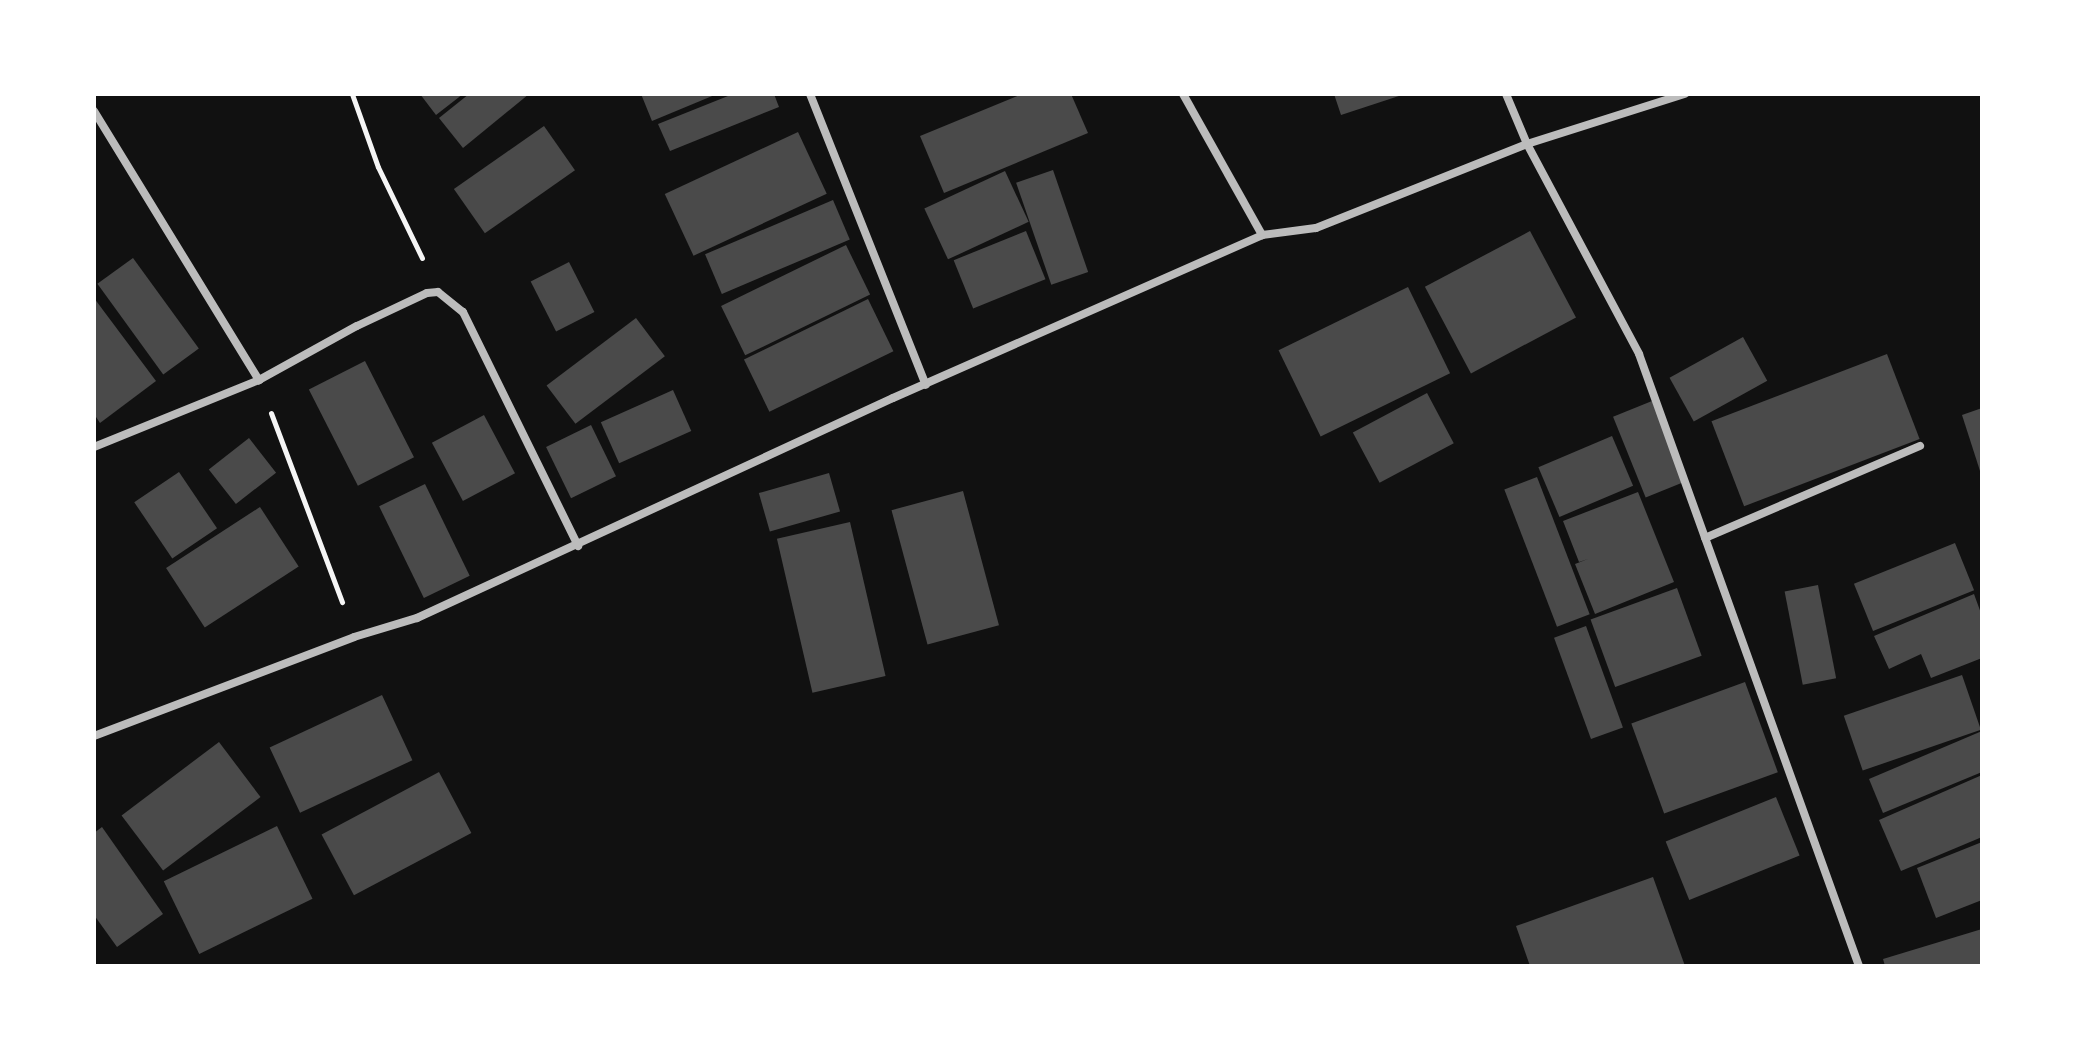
<!DOCTYPE html>
<html>
<head>
<meta charset="utf-8">
<style>
  body { margin:0 }
  #map { position:relative; width:2076px; height:1060px; overflow:hidden; background:#111; font-family:Quicksand,sans-serif }
  div>[style] { position:absolute }
  .building>* { inset:0; background:#4a4a4a; transform-origin:0 0 }
  .path>* { height:5px; margin:-2.5px; padding:0 2.5px; transform-origin:2.5px; border-radius:2.5px; background:#f5f5f5 }
  .minor>* { height:8px; margin:-4px; padding:0 4px; transform-origin:4px; border-radius:4px; background:#bcbcbc }
  span { translate:-50% -50%; white-space:nowrap; text-align:center; line-height:1.15; -webkit-text-stroke:8px #fff; paint-order:stroke }
  .frame { position:absolute; inset:0; border:96px solid #fff; pointer-events:none }
</style>
</head>
<body>
<div id="map">
  <div class="building">
    <div style="clip-path:polygon(420px 94px,463px 94px,436px 115px)"></div>
    <div style="clip-path:polygon(469px 94px,529px 94px,463px 148px,439px 118px)"></div>
    <div style="clip-path:polygon(641px 94px,717px 94px,652px 121px)"></div>
    <div style="clip-path:polygon(733px 94px,774px 94px,779px 107px,670px 151px,658px 124px)"></div>
    <div style="clip-path:polygon(1022px 94px,1071px 94px,1088px 133px,944px 193px,920px 136px)"></div>
    <div style="clip-path:polygon(1334px 94px,1402px 94px,1402px 95px,1341px 115px)"></div>
    <div style="left:544px;top:126px;width:54px;height:110px;rotate:55deg"></div>
    <div style="left:798px;top:132px;width:68px;height:147px;rotate:65deg"></div>
    <div style="left:1053px;top:170px;width:108px;height:39px;rotate:71deg"></div>
    <div style="left:1005px;top:171px;width:56px;height:89px;rotate:65deg"></div>
    <div style="left:833px;top:200px;width:43px;height:139px;rotate:67deg"></div>
    <div style="left:1026px;top:231px;width:52px;height:78px;rotate:68deg"></div>
    <div style="left:1530px;top:231px;width:98px;height:119px;rotate:62deg"></div>
    <div style="left:846px;top:245px;width:55px;height:139px;rotate:64deg"></div>
    <div style="left:133px;top:258px;width:112px;height:44px;rotate:54deg"></div>
    <div style="left:569px;top:262px;width:56px;height:43px;rotate:63deg"></div>
    <div style="left:1408px;top:287px;width:96px;height:144px;rotate:64deg"></div>
    <div style="clip-path:polygon(94px 298px,156px 381px,100px 423px,94px 414px)"></div>
    <div style="left:868px;top:299px;width:58px;height:138px;rotate:64deg"></div>
    <div style="left:636px;top:318px;width:48px;height:112px;rotate:53deg"></div>
    <div style="left:1743px;top:337px;width:50px;height:84px;rotate:61deg"></div>
    <div style="left:1887px;top:354px;width:91px;height:188px;rotate:69deg"></div>
    <div style="left:365px;top:361px;width:108px;height:63px;rotate:63deg"></div>
    <div style="left:673px;top:390px;width:45px;height:79px;rotate:66deg"></div>
    <div style="left:1427px;top:393px;width:57px;height:84px;rotate:62deg"></div>
    <div style="left:1652px;top:401px;width:87px;height:42px;rotate:68deg"></div>
    <div style="clip-path:polygon(1982px 408px,1982px 474px,1981px 474px,1962px 415px)"></div>
    <div style="left:484px;top:415px;width:66px;height:59px;rotate:62deg"></div>
    <div style="left:591px;top:425px;width:57px;height:50px;rotate:64deg"></div>
    <div style="left:1612px;top:436px;width:54px;height:80px;rotate:67deg"></div>
    <div style="left:249px;top:438px;width:44px;height:51px;rotate:52deg"></div>
    <div style="left:179px;top:472px;width:68px;height:54px;rotate:56deg"></div>
    <div style="left:829px;top:473px;width:40px;height:73px;rotate:74deg"></div>
    <div style="left:1537px;top:477px;width:147px;height:35px;rotate:69deg"></div>
    <div style="left:425px;top:484px;width:102px;height:51px;rotate:64deg"></div>
    <div style="left:963px;top:491px;width:139px;height:74px;rotate:75deg"></div>
    <div style="clip-path:polygon(1638px 492px,1674px 582px,1595px 614px,1575px 564px,1588px 559px,1579px 562px,1563px 521px)"></div>
    <div style="left:260px;top:507px;width:71px;height:112px;rotate:57deg"></div>
    <div style="left:850px;top:522px;width:158px;height:75px;rotate:77deg"></div>
    <div style="left:1955px;top:543px;width:51px;height:109px;rotate:68deg"></div>
    <div style="left:1818px;top:585px;width:95px;height:34px;rotate:79deg"></div>
    <div style="left:1677px;top:588px;width:72px;height:92px;rotate:70deg"></div>
    <div style="clip-path:polygon(1974px 594px,1982px 616px,1982px 658px,1931px 678px,1921px 654px,1889px 669px,1874px 636px)"></div>
    <div style="left:1586px;top:626px;width:108px;height:34px;rotate:70deg"></div>
    <div style="left:1962px;top:675px;width:58px;height:125px;rotate:71deg"></div>
    <div style="left:1745px;top:682px;width:96px;height:121px;rotate:70deg"></div>
    <div style="left:382px;top:695px;width:72px;height:124px;rotate:65deg"></div>
    <div style="clip-path:polygon(1982px 731px,1982px 772px,1883px 813px,1869px 779px)"></div>
    <div style="left:219px;top:742px;width:69px;height:122px;rotate:53deg"></div>
    <div style="left:439px;top:772px;width:69px;height:133px;rotate:62deg"></div>
    <div style="clip-path:polygon(1982px 775px,1982px 837px,1901px 871px,1879px 820px)"></div>
    <div style="left:1776px;top:797px;width:63px;height:119px;rotate:68deg"></div>
    <div style="left:277px;top:826px;width:81px;height:126px;rotate:64deg"></div>
    <div style="clip-path:polygon(102px 827px,163px 914px,117px 947px,94px 915px,94px 833px)"></div>
    <div style="clip-path:polygon(1982px 842px,1982px 900px,1936px 918px,1917px 868px)"></div>
    <div style="clip-path:polygon(1653px 877px,1685px 966px,1530px 966px,1516px 926px)"></div>
    <div style="clip-path:polygon(1982px 929px,1982px 966px,1885px 966px,1883px 959px)"></div>
  </div>
  <div class="path">
    <div style="left:352px;top:94px;width:77px;rotate:70.4deg"></div>
    <div style="left:378px;top:167px;width:101px;rotate:64.2deg"></div>
    <div style="left:271px;top:413px;width:202px;rotate:69.4deg"></div>
  </div>
  <div class="minor">
    <div style="left:810px;top:94px;width:313px;rotate:68.3deg"></div>
    <div style="left:1183px;top:94px;width:162px;rotate:60.7deg"></div>
    <div style="left:1506px;top:94px;width:54px;rotate:67.2deg"></div>
    <div style="left:1527px;top:144px;width:238px;rotate:61.9deg"></div>
    <div style="left:1639px;top:354px;width:650px;rotate:70.23deg"></div>
    <div style="left:94px;top:111px;width:316px;rotate:58.5deg"></div>
    <div style="left:94px;top:447px;width:178px;rotate:-22.1deg"></div>
    <div style="left:259px;top:380px;width:112px;rotate:-28.9deg"></div>
    <div style="left:357px;top:326px;width:77px;rotate:-25.2deg"></div>
    <div style="left:427px;top:293px;width:11px;rotate:-5deg"></div>
    <div style="left:438px;top:292px;width:32px;rotate:39deg"></div>
    <div style="left:463px;top:312px;width:261px;rotate:63.8deg"></div>
    <div style="left:1705px;top:538px;width:234px;rotate:-23.2deg"></div>
    <div style="left:94px;top:736px;width:278px;rotate:-20.8deg"></div>
    <div style="left:354px;top:637px;width:66px;rotate:-16.8deg"></div>
    <div style="left:417px;top:618px;width:524px;rotate:-24.81deg"></div>
    <div style="left:893px;top:398px;width:403px;rotate:-23.8deg"></div>
    <div style="left:1262px;top:235px;width:54px;rotate:-7.4deg"></div>
    <div style="left:1316px;top:228px;width:227px;rotate:-21.7deg"></div>
    <div style="left:1527px;top:144px;width:166px;rotate:-17.6deg"></div>
  </div>
  <div class="frame"></div>
</div>
</body>
</html>
